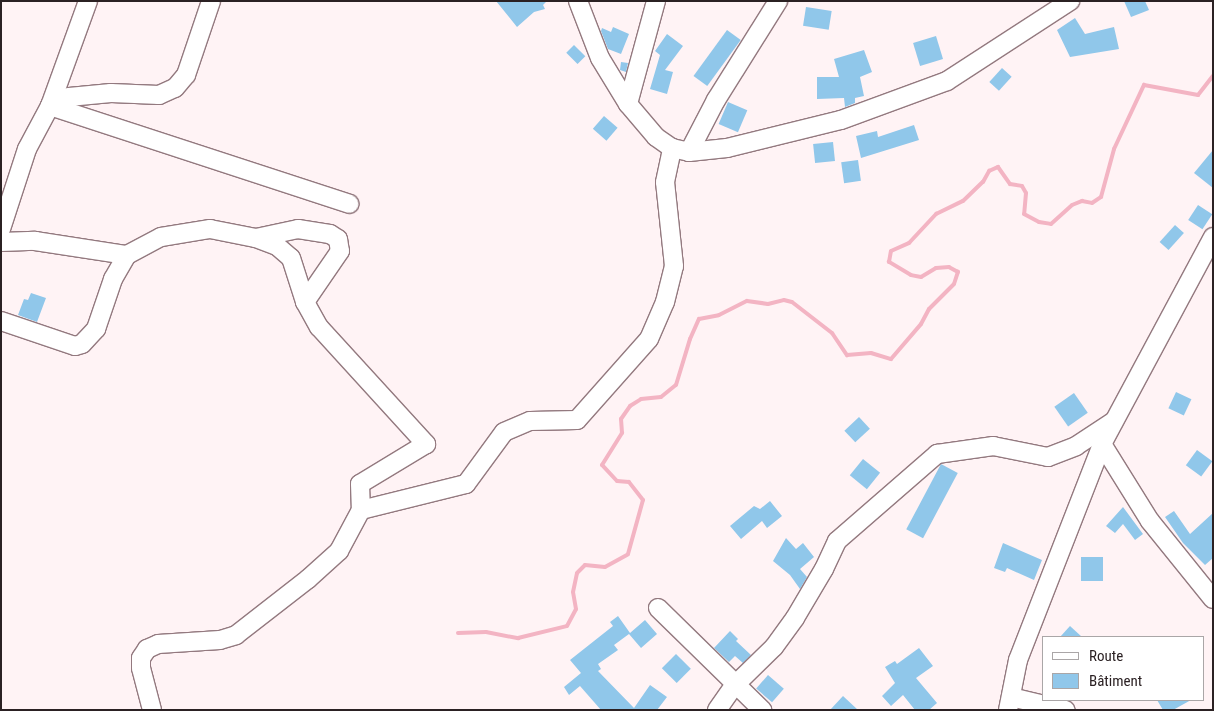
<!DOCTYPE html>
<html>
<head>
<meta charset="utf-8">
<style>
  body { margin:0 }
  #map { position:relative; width:1214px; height:711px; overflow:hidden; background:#fff3f5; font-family:"Roboto Condensed",sans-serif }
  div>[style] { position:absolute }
  .stream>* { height:4px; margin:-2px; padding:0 2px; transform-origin:2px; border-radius:2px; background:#f3b4c3 }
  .building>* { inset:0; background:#90c7ea; transform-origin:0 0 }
  .roads { filter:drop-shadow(1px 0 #93797f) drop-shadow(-1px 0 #93797f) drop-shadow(0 1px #93797f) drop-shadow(0 -1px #93797f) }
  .minor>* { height:18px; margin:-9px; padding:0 9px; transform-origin:9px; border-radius:9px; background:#fff }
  span { translate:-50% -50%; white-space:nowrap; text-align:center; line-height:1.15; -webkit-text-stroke:5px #fff; paint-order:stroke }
  .frame { position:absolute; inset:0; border:2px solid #2b2123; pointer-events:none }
  .legend { position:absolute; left:1042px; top:636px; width:162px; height:65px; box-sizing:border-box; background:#fff; border:1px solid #aaa6a7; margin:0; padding:6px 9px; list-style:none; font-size:15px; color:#2b2123 }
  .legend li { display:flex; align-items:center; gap:10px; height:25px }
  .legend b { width:25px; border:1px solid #aaa6a7 }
</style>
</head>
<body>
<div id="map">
  <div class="stream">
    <div style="left:458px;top:633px;width:28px;rotate:-2deg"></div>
    <div style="left:486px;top:632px;width:33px;rotate:11deg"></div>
    <div style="left:518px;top:638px;width:50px;rotate:-13.8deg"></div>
    <div style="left:567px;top:626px;width:19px;rotate:-62deg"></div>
    <div style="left:576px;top:609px;width:17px;rotate:-100deg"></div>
    <div style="left:573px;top:592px;width:19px;rotate:-78deg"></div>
    <div style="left:577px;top:573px;width:11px;rotate:-45deg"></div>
    <div style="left:585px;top:565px;width:20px;rotate:6deg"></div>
    <div style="left:605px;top:567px;width:26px;rotate:-29deg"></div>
    <div style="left:628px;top:554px;width:56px;rotate:-74.5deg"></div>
    <div style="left:643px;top:500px;width:23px;rotate:-128deg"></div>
    <div style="left:629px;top:482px;width:12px;rotate:-175deg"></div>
    <div style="left:617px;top:481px;width:22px;rotate:-133deg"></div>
    <div style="left:602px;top:465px;width:38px;rotate:-58deg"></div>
    <div style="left:622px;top:433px;width:14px;rotate:-94deg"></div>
    <div style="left:621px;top:419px;width:16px;rotate:-55deg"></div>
    <div style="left:630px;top:406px;width:13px;rotate:-32deg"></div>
    <div style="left:641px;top:399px;width:20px;rotate:-6deg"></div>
    <div style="left:661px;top:397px;width:19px;rotate:-39deg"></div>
    <div style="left:676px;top:385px;width:48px;rotate:-73.1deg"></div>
    <div style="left:690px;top:339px;width:22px;rotate:-66deg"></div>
    <div style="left:699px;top:319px;width:20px;rotate:-11deg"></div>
    <div style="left:719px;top:315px;width:31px;rotate:-27deg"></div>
    <div style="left:747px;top:301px;width:21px;rotate:8deg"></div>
    <div style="left:768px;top:304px;width:16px;rotate:-14deg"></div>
    <div style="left:784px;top:300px;width:8px;rotate:14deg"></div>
    <div style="left:792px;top:302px;width:51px;rotate:37.8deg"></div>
    <div style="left:832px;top:333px;width:27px;rotate:56deg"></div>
    <div style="left:847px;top:355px;width:24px;rotate:-5deg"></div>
    <div style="left:871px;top:353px;width:21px;rotate:17deg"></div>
    <div style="left:891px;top:359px;width:46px;rotate:-49.4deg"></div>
    <div style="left:921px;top:324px;width:17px;rotate:-62deg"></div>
    <div style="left:929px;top:309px;width:35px;rotate:-45deg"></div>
    <div style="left:954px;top:284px;width:13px;rotate:-72deg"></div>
    <div style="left:958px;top:272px;width:10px;rotate:-151deg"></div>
    <div style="left:949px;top:267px;width:13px;rotate:176deg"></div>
    <div style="left:936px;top:268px;width:17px;rotate:149deg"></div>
    <div style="left:921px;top:277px;width:10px;rotate:-169deg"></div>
    <div style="left:911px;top:275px;width:26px;rotate:-149deg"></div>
    <div style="left:889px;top:262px;width:11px;rotate:-80deg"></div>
    <div style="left:891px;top:251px;width:20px;rotate:-24deg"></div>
    <div style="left:909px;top:243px;width:40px;rotate:-47deg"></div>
    <div style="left:936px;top:214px;width:30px;rotate:-26deg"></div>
    <div style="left:963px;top:201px;width:28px;rotate:-44deg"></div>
    <div style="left:983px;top:182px;width:13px;rotate:-61deg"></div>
    <div style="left:989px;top:171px;width:10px;rotate:-24deg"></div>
    <div style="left:998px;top:167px;width:21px;rotate:55deg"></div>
    <div style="left:1010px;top:184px;width:12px;rotate:9deg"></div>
    <div style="left:1022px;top:186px;width:8px;rotate:60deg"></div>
    <div style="left:1026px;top:193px;width:21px;rotate:95deg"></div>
    <div style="left:1024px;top:214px;width:17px;rotate:28deg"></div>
    <div style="left:1039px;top:222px;width:12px;rotate:9deg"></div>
    <div style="left:1051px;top:224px;width:28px;rotate:-42deg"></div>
    <div style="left:1072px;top:205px;width:11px;rotate:-22deg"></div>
    <div style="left:1082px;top:201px;width:10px;rotate:11deg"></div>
    <div style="left:1092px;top:203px;width:11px;rotate:-34deg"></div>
    <div style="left:1101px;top:197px;width:50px;rotate:-74.8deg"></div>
    <div style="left:1114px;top:149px;width:71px;rotate:-64.9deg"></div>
    <div style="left:1144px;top:85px;width:55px;rotate:10.5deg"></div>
    <div style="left:1198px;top:95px;width:24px;rotate:-52deg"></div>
  </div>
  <div class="building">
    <div style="clip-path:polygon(496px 1px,547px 1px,543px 5px,545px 9px,534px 12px,517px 27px)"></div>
    <div style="clip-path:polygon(1124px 1px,1145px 1px,1149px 10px,1131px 17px)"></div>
    <div style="left:806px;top:7px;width:26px;height:19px;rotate:9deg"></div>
    <div style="clip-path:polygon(1075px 18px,1085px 34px,1114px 27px,1119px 49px,1070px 57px,1057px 30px)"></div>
    <div style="clip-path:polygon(613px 27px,629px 34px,621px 54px,608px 49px,601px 31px,602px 28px,611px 32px)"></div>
    <div style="left:727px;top:30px;width:17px;height:57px;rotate:36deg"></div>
    <div style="clip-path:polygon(667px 34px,683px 46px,665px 70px,673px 72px,667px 94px,650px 89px,660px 55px,655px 51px)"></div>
    <div style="left:936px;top:36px;width:24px;height:24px;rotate:73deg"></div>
    <div style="left:574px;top:45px;width:16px;height:11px;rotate:45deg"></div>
    <div style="clip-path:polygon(864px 50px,872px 72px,860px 77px,864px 96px,855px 98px,855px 103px,845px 107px,844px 98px,817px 99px,817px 77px,839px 77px,834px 59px)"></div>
    <div style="clip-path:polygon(621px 62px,628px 63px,626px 72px,620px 70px)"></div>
    <div style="left:1002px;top:68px;width:13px;height:19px;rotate:42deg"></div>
    <div style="left:728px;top:102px;width:21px;height:24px;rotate:23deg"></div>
    <div style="left:604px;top:116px;width:18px;height:17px;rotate:41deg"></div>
    <div style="clip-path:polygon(914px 125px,919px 140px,861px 158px,856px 136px,877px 131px,878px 137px)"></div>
    <div style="left:833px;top:142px;width:19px;height:20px;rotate:84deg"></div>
    <div style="clip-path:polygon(1213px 150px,1213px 188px,1194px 173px)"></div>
    <div style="left:858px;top:160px;width:21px;height:17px;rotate:82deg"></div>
    <div style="left:1198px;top:205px;width:17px;height:18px;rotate:33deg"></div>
    <div style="left:1175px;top:225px;width:12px;height:23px;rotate:42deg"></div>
    <div style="clip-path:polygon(31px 293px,46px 298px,37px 322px,18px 315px,24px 299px,28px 300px)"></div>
    <div style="left:1176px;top:392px;width:17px;height:18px;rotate:25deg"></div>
    <div style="left:1074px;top:393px;width:24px;height:24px;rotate:55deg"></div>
    <div style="left:859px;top:417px;width:16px;height:20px;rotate:47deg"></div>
    <div style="left:1197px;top:450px;width:19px;height:19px;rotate:36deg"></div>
    <div style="left:863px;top:459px;width:22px;height:21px;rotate:39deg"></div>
    <div style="left:941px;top:464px;width:19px;height:74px;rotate:28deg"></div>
    <div style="clip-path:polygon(770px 501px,782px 516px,767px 528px,762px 521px,741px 539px,730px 526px,754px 506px,760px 509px)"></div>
    <div style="clip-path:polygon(1123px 507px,1143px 534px,1135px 540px,1123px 524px,1115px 533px,1106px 526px)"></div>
    <div style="clip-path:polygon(1174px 511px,1190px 534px,1213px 513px,1213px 558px,1205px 565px,1183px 543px,1165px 517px)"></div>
    <div style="clip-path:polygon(786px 538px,796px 549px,803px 543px,814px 557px,800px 569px,807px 577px,800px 589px,790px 575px,773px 561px)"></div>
    <div style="clip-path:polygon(1003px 543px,1042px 560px,1034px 580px,1007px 568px,1005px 572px,994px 568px)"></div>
    <div style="left:1103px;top:557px;width:24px;height:22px;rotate:90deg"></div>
    <div style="clip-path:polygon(618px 616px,630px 633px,645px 620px,657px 634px,641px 648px,629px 634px,614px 645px,618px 650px,598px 664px,601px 669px,598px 671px,634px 708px,650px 685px,667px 697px,657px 710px,601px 710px,580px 686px,569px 695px,564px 687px,581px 673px,570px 660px,613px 626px,610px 622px)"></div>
    <div style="clip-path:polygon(1070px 626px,1082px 637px,1060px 637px)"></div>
    <div style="clip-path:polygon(730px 631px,738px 639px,736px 641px,751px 655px,743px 663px,735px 656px,729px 662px,714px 648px)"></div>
    <div style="clip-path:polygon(919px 648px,933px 666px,916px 678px,937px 703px,929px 710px,915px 710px,903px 695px,891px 706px,882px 696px,895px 683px,885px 667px,895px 661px,897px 664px)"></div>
    <div style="left:676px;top:654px;width:21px;height:20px;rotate:45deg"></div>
    <div style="left:768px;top:675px;width:21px;height:18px;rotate:41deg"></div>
    <div style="clip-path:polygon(843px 696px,858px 710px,830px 710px)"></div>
    <div style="clip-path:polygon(1157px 700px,1191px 700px,1173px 710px,1163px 710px)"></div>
  </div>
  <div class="roads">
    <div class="minor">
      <div style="left:88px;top:1px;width:112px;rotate:109.9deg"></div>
      <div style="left:50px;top:106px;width:315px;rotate:18.1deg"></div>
      <div style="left:578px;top:1px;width:61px;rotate:68.9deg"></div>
      <div style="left:600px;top:58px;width:54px;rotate:58.7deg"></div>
      <div style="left:628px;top:104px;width:43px;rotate:49.7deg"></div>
      <div style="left:656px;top:137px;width:19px;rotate:35deg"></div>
      <div style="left:672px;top:148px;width:17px;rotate:13deg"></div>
      <div style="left:689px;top:152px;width:38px;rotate:-6deg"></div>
      <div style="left:727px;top:148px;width:117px;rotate:-13.8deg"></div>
      <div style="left:841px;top:120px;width:113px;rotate:-20.2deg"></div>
      <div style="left:947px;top:81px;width:147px;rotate:-33deg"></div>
      <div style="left:628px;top:104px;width:107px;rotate:-74.8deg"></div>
      <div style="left:689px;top:152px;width:59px;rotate:-62.6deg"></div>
      <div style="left:716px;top:100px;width:117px;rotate:-57.9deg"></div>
      <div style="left:1px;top:229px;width:84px;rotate:-72deg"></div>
      <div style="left:27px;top:149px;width:49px;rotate:-61.9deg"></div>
      <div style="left:50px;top:106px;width:21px;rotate:-25deg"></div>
      <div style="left:69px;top:97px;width:42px;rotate:-5.4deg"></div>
      <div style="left:111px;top:93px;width:48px;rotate:2.4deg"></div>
      <div style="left:159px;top:95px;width:17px;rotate:-24deg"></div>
      <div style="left:175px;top:88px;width:17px;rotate:-50deg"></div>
      <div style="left:186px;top:75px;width:78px;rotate:-71.3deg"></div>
      <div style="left:256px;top:238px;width:22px;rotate:21deg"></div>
      <div style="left:277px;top:246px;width:18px;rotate:41deg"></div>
      <div style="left:291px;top:258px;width:46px;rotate:72.3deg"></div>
      <div style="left:1px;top:242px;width:34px;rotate:-2deg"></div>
      <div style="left:35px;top:241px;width:93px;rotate:8.7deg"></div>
      <div style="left:1px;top:321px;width:78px;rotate:18.7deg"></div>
      <div style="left:75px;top:346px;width:7px;rotate:-16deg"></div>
      <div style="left:82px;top:344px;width:21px;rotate:-47deg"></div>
      <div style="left:96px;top:329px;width:53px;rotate:-71.2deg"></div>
      <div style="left:113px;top:279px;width:28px;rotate:-60deg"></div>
      <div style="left:127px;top:255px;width:38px;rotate:-28deg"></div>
      <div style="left:161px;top:237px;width:50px;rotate:-9.3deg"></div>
      <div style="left:210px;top:229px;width:47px;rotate:11.1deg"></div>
      <div style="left:256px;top:238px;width:43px;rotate:-12.1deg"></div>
      <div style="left:298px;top:229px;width:32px;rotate:9deg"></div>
      <div style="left:330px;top:234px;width:9px;rotate:32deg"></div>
      <div style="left:338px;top:239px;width:12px;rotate:81deg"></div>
      <div style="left:340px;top:251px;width:62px;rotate:124.5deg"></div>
      <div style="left:305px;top:302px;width:29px;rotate:61deg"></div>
      <div style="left:319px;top:327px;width:159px;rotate:47.6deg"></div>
      <div style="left:426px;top:444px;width:77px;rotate:148.8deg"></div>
      <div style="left:360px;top:484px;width:26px;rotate:88deg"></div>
      <div style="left:361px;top:510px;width:108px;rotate:-13.9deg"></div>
      <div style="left:466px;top:484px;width:64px;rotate:-53.8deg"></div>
      <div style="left:504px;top:432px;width:28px;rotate:-23deg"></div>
      <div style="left:530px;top:421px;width:47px;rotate:-1.2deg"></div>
      <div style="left:577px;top:420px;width:108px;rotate:-48.4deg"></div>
      <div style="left:649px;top:339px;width:40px;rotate:-66.6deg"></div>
      <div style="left:665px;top:302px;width:37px;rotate:-76deg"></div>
      <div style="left:674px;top:266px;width:84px;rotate:-96.1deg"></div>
      <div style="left:665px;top:182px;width:35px;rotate:-78deg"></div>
      <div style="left:1102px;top:444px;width:91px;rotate:58.1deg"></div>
      <div style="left:1150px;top:521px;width:100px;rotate:51.1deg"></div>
      <div style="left:658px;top:608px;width:146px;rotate:44.4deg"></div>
      <div style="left:1011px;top:697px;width:56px;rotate:13.5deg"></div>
      <div style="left:152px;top:710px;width:43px;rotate:-104.7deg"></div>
      <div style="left:141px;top:668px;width:10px;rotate:-90deg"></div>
      <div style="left:141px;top:658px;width:11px;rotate:-56deg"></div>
      <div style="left:147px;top:649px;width:12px;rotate:-24deg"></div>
      <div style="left:158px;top:644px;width:62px;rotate:-3.7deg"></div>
      <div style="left:220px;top:640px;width:17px;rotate:-17deg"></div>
      <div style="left:236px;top:635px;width:91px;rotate:-37.9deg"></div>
      <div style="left:308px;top:579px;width:42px;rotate:-42.1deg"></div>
      <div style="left:339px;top:551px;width:47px;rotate:-61.8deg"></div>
      <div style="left:717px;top:710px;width:29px;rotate:-55deg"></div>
      <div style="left:734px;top:686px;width:56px;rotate:-44.3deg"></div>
      <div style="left:774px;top:647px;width:36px;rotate:-54deg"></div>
      <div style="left:795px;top:618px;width:57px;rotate:-59.4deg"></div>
      <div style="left:824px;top:569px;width:31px;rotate:-65deg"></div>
      <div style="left:837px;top:541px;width:133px;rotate:-41deg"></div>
      <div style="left:937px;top:454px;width:57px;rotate:-8.1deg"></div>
      <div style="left:993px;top:446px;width:56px;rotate:11.3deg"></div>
      <div style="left:1048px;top:457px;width:30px;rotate:-21deg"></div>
      <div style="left:1076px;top:446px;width:45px;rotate:-33.3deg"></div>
      <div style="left:1008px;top:710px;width:51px;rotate:-78.7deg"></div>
      <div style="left:1018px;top:660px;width:232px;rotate:-68.7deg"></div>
      <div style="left:1102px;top:444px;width:235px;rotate:-61.8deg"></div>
    </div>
  </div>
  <div class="frame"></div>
  <ul class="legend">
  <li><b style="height:6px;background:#fff"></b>Route</li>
  <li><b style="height:14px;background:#90c7ea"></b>Bâtiment</li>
  </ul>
</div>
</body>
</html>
